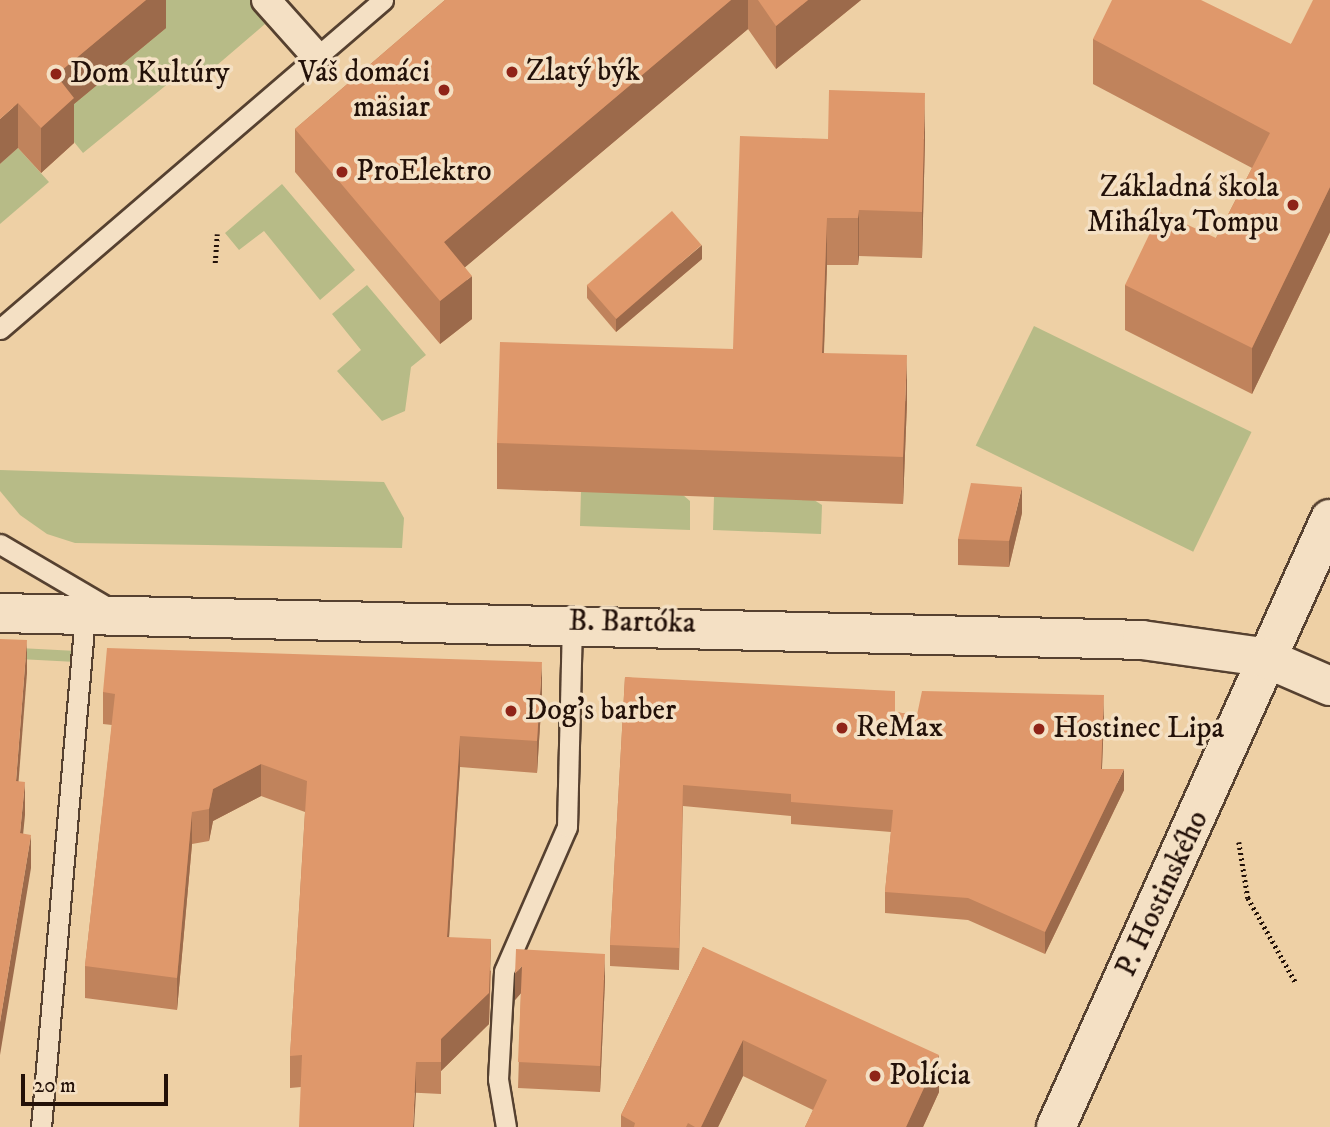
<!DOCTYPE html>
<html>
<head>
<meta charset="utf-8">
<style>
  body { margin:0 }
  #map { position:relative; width:1330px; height:1127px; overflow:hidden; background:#eed0a5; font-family:"IM FELL DW Pica",serif }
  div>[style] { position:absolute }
  .green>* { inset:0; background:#b7bb87; transform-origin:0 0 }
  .path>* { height:4.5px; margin-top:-2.25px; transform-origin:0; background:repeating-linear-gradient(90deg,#231109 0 2px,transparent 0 5.5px) }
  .roads { filter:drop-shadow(2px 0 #564130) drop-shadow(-2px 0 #564130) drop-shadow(0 2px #564130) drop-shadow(0 -2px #564130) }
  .service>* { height:19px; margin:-9.5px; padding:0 9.5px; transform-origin:9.5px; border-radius:9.5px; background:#f4e0c4 }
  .pedestrian>* { height:28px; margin:-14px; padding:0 14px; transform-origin:14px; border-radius:14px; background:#f4e0c4 }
  .tertiary>* { height:38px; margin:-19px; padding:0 19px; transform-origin:19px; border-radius:19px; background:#f4e0c4 }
  .secondary>* { height:38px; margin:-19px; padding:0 19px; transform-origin:19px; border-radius:19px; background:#f4e0c4 }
  .wall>* { inset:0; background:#c0835c }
  .shaded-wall>* { inset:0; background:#9c6a4b }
  .building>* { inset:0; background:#df986b; transform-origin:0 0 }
  .dots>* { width:19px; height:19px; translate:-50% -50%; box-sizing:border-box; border:4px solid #f4e0c4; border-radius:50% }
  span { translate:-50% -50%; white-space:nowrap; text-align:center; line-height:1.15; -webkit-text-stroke:7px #f4e0c4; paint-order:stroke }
  .poi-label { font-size:30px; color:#231109 }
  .left { translate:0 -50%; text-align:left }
  .right { translate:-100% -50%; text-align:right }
  .street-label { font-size:30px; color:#231109 }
  .scale { position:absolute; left:21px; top:1074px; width:147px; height:32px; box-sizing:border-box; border:4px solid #231109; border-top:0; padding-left:9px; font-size:21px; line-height:24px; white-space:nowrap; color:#231109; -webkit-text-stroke:5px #f4e0c4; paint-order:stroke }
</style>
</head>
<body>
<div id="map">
  <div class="green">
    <div style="clip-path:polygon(144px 0,281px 0,261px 19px,265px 24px,209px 72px,197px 60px,83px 153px,56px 120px)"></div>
    <div style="clip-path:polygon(18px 148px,49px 182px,0 224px,0 164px)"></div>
    <div style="clip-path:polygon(282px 184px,355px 270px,320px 300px,264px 231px,239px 250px,225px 233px)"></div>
    <div style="clip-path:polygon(367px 285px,426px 355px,411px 367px,405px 411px,382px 421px,337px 371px,361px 350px,332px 314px)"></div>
    <div style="left:1034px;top:326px;width:242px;height:133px;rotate:26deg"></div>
    <div style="clip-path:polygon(0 470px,384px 482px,404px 518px,402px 548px,75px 543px,47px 534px,20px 515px,0 491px)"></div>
    <div style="clip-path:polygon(581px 491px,683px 495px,690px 501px,690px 530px,580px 526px)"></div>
    <div style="clip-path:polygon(714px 496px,814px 500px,822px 505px,821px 534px,713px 530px)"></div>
    <div style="left:0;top:647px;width:91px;height:11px;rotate:3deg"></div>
  </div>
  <div class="path">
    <div style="left:215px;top:263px;width:29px;rotate:-86deg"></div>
    <div style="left:1239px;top:842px;width:57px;rotate:80.9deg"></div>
    <div style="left:1248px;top:898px;width:98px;rotate:60.5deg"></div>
  </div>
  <div class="roads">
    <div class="service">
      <div style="left:0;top:329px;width:505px;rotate:-40.66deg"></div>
      <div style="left:0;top:544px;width:129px;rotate:30.4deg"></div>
      <div style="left:41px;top:1127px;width:513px;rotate:-85.08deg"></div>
      <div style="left:506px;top:1127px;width:49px;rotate:-99.5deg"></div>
      <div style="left:498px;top:1079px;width:108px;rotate:-86.8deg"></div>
      <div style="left:504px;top:971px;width:157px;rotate:-66.4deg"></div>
      <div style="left:567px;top:827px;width:205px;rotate:-88.6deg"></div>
    </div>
    <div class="pedestrian">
      <div style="left:266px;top:0;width:76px;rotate:48.2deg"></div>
    </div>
    <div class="tertiary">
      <div style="left:1056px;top:1127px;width:667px;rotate:-65.74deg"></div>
    </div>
    <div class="secondary">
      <div style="left:0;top:613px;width:1142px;rotate:1.35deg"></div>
      <div style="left:1142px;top:640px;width:122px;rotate:8deg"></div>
      <div style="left:1263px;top:657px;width:73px;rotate:23.4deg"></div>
    </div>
  </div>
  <div class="wall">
    <div style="clip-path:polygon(0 0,166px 0,166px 28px,74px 104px,74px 143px,41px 173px,18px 148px)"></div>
    <div style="clip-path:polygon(445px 0,861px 0,776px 69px,748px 29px,465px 267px,472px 319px,440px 344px,295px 172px,295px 129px)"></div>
    <div style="clip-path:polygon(1330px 0,1330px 232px,1252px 394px,1125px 330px,1125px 285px,1216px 238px,1252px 168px,1093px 84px,1093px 39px,1291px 44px)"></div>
    <div style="clip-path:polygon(828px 139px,925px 139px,922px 258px,859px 256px,858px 265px,827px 265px,824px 353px,907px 402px,903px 504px,497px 489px,497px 443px,733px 349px)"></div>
    <div style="clip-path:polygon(702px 259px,616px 332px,587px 298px,587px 285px)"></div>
    <div style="clip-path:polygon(1022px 513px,1009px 567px,958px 565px,958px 539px)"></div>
    <div style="clip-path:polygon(625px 677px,917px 715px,1104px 716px,1102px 769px,1124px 790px,1045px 954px,968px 920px,885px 913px,885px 892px,891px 832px,791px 824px,791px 816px,683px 806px,679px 970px,610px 966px,610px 945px)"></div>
    <div style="clip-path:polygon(103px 692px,542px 694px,537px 773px,460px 767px,449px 937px,491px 971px,489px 1024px,441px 1071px,441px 1094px,301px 1087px,290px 1088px,290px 1056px,305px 812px,261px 796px,213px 821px,209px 841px,192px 844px,177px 1010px,85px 998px,85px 966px,112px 725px,103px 724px)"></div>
    <div style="clip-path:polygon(703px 947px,939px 1092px,923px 1127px,805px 1127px,813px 1110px,743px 1076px,718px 1127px,621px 1127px,621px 1115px)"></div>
    <div style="clip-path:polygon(515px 974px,605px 980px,600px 1092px,518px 1088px,521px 993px,515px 1000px)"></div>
  </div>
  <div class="shaded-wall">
    <div style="clip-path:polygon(146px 0,166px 0,166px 28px,74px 104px,74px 143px,41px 173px,41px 128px,56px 75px)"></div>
    <div style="clip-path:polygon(731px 0,748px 0,748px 29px,444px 285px,444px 242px)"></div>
    <div style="clip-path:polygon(808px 0,861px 0,776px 69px,776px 26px)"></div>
    <div style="clip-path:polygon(925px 93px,925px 139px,922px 258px,922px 212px)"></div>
    <div style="clip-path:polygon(18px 103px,18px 148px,0 164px,0 119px)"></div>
    <div style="clip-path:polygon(1330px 187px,1330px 232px,1252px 394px,1252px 348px)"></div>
    <div style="clip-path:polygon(859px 210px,859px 256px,858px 265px,858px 218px)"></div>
    <div style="clip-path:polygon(827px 218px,827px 265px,822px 399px,822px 353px)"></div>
    <div style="clip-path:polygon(702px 245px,702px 259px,616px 332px,616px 318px)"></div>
    <div style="clip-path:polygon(472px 276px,472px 319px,440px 344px,440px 301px)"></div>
    <div style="clip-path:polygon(907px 355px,907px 402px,903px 504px,903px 457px)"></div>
    <div style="clip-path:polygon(1022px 487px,1022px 513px,1009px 567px,1009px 541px)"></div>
    <div style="clip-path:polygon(27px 640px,27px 673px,16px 814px,16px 781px)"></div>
    <div style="clip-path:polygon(542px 662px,542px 694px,537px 773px,537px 741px)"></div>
    <div style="clip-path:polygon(1104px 695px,1104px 716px,1101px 791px,1101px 769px)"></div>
    <div style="clip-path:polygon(460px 736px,460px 767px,447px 969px,447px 937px)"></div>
    <div style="clip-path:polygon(261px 764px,261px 796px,213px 821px,209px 841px,209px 809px,213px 789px)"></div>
    <div style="clip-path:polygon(1124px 769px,1124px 790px,1045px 954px,1045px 932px)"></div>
    <div style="clip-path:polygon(25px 782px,25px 815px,20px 866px,20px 833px)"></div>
    <div style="clip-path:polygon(192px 812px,192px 844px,177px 1010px,177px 978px)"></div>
    <div style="clip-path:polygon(31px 835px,31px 868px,0 1055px,0 1022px)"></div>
    <div style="clip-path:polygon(491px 939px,489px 1024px,441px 1071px,441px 1039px)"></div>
    <div style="clip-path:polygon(605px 954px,605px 980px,600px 1092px,600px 1066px)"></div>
    <div style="clip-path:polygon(522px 966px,522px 992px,515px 1000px,515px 974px)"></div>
    <div style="clip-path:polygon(743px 1040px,743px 1076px,718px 1127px,701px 1127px)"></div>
    <div style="clip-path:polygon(939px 1055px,939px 1092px,923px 1127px,906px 1127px)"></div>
    <div style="clip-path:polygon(416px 1062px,416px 1094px,414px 1127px,413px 1127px)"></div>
  </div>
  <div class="building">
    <div style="clip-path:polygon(0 0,146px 0,56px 75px,74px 98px,41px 128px,18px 103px,0 119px)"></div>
    <div style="clip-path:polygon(445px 0,731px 0,444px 242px,472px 276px,440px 301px,295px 129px)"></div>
    <div style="clip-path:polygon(758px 0,808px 0,776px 26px)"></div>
    <div style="clip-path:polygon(1112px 0,1201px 0,1291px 44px,1313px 0,1330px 0,1330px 187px,1252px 348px,1125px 285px,1160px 212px,1216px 238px,1270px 133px,1093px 39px)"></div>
    <div style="clip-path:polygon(829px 90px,925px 93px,922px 212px,859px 210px,858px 218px,827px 218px,822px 353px,907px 355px,903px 457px,497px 443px,500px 342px,733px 349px,740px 136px,828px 139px)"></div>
    <div style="left:672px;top:211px;width:45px;height:113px;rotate:49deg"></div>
    <div style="clip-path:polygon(971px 483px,1022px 487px,1009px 541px,958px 539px)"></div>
    <div style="clip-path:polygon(0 639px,27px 640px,16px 781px,25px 782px,20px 833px,31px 835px,0 1022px)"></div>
    <div style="clip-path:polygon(107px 648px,542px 662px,537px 741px,460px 736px,447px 937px,491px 939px,489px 993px,441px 1039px,441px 1062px,416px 1062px,413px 1127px,299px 1127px,302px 1055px,290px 1056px,307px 781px,261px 764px,213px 789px,209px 809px,192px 812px,177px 978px,85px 966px,115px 694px,103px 692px)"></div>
    <div style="clip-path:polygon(625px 677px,895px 691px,895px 712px,917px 715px,922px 691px,1104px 695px,1101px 769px,1124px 769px,1045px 932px,968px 898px,885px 892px,893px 810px,791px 802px,791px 794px,683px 785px,679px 948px,610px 945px)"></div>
    <div style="clip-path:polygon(703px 947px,939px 1055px,906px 1127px,805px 1127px,827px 1080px,743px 1040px,701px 1127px,695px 1127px,688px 1123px,686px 1127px,634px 1127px,635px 1123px,621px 1115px)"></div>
    <div style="clip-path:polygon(516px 949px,605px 954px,600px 1066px,518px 1062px,522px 966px,515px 974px)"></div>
  </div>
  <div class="dots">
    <div style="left:512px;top:72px;background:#8f2418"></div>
    <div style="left:56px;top:74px;background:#8f2418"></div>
    <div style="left:444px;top:90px;background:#8f2418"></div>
    <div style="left:342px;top:172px;background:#8f2418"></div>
    <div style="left:1293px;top:205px;background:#8f2418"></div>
    <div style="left:511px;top:711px;background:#8f2418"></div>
    <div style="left:842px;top:728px;background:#8f2418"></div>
    <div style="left:1039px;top:729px;background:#8f2418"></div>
    <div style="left:875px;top:1076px;background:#8f2418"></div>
  </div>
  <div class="poi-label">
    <span class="left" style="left:526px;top:72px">Zlatý býk</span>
    <span class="right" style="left:430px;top:90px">Váš domáci<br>mäsiar</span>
    <span class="left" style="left:70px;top:74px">Dom Kultúry</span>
    <span class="left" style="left:356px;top:172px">ProElektro</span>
    <span class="right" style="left:1279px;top:205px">Základná škola<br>Mihálya Tompu</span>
    <span class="left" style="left:525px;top:711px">Dog's barber</span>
    <span class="left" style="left:856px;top:728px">ReMax</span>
    <span class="left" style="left:1053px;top:729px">Hostinec Lipa</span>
    <span class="left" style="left:889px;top:1076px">Polícia</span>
  </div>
  <div class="street-label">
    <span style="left:632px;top:623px;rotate:1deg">B. Bartóka</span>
    <span style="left:1163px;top:894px;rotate:-65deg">P. Hostinského</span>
  </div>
  <div class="scale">20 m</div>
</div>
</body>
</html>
